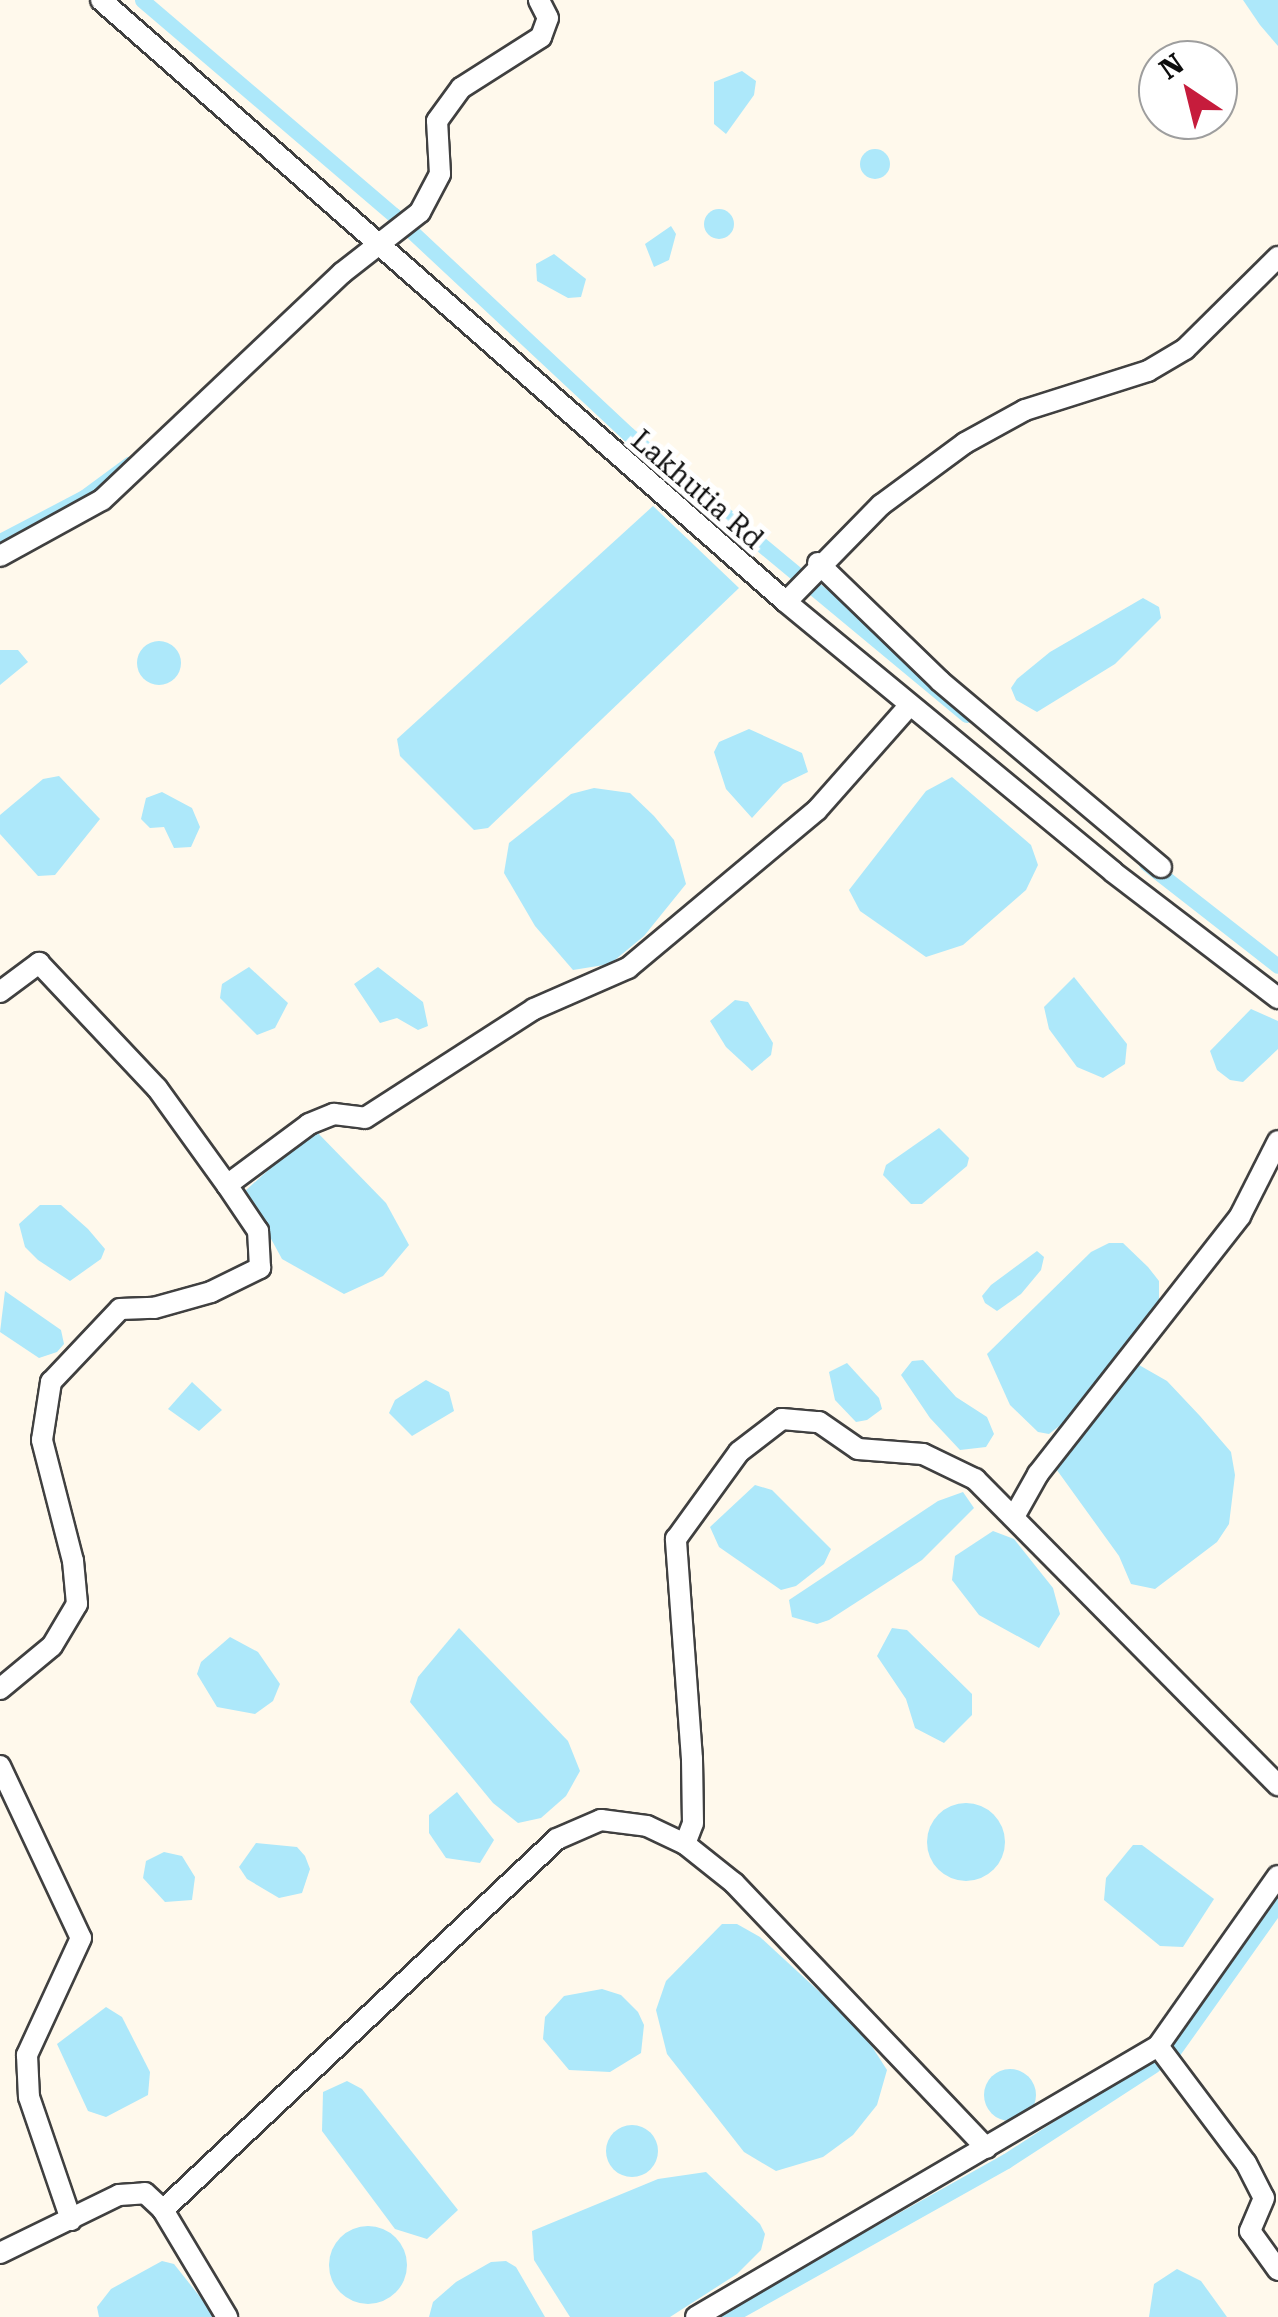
<!DOCTYPE html>
<html>
<head>
<meta charset="utf-8">
<style>
  body { margin:0 }
  #map { position:relative; width:1278px; height:2317px; overflow:hidden; background:#fff9ec; font-family:"Roboto Serif",serif }
  div>[style] { position:absolute }
  .water>* { inset:0; background:#ade8fa }
  .round { border-radius:50% }
  .canal>* { height:15px; margin:-7.5px; padding:0 7.5px; transform-origin:7.5px; border-radius:7.5px; background:#ade8fa }
  .roads { filter:drop-shadow(2px 0 #404040) drop-shadow(-2px 0 #404040) drop-shadow(0 2px #404040) drop-shadow(0 -2px #404040) }
  .minor>* { height:20px; margin:-10px; padding:0 10px; transform-origin:10px; border-radius:10px; background:#fff }
  span { translate:-50% -50%; white-space:nowrap; text-align:center; line-height:1.15; -webkit-text-stroke:10px #fff; paint-order:stroke }
  .street-label { font-size:28px; color:#0d0d0d }
  .north { position:absolute; left:1138px; top:40px; width:100px; height:100px; box-sizing:border-box; background:#fff; border:2px solid #9e9e9e; border-radius:50%; rotate:325deg; font-size:28px; font-weight:700; line-height:40px; text-align:center; color:#0d0d0d }
  .north::after { content:''; display:block; margin:auto; width:35px; height:45px; background:#c61c3c; clip-path:polygon(50% 0,100% 100%,50% 72%,0 100%) }
</style>
</head>
<body>
<div id="map">
  <div class="water">
    <div style="clip-path:polygon(1243px 0,1278px 0,1278px 46px,1260px 25px)"></div>
    <div style="clip-path:polygon(742px 71px,756px 81px,754px 95px,726px 134px,714px 124px,714px 82px)"></div>
    <div class="round" style="left:860px;top:149px;width:30px;height:30px"></div>
    <div class="round" style="left:704px;top:209px;width:30px;height:30px"></div>
    <div style="clip-path:polygon(671px 226px,676px 234px,669px 260px,654px 267px,645px 244px)"></div>
    <div style="clip-path:polygon(554px 254px,586px 279px,581px 297px,568px 298px,537px 281px,536px 264px)"></div>
    <div style="clip-path:polygon(653px 506px,739px 588px,488px 828px,474px 830px,400px 756px,397px 739px)"></div>
    <div style="clip-path:polygon(1143px 598px,1159px 607px,1161px 618px,1115px 664px,1037px 712px,1016px 700px,1011px 688px,1017px 679px,1050px 652px)"></div>
    <div class="round" style="left:137px;top:641px;width:44px;height:44px"></div>
    <div style="clip-path:polygon(0 650px,18px 650px,28px 662px,0 685px)"></div>
    <div style="clip-path:polygon(749px 729px,802px 753px,808px 772px,783px 784px,752px 818px,726px 789px,714px 752px,719px 742px)"></div>
    <div style="clip-path:polygon(59px 776px,100px 819px,55px 875px,38px 876px,0 834px,0 815px,43px 779px)"></div>
    <div style="clip-path:polygon(952px 777px,1031px 845px,1038px 865px,1026px 890px,963px 945px,926px 957px,860px 911px,849px 890px,926px 791px)"></div>
    <div style="clip-path:polygon(594px 788px,630px 793px,654px 816px,674px 840px,686px 884px,644px 936px,610px 964px,573px 970px,535px 926px,504px 873px,509px 843px,571px 794px)"></div>
    <div style="clip-path:polygon(162px 792px,192px 808px,200px 827px,191px 847px,174px 848px,164px 827px,150px 828px,141px 819px,146px 798px)"></div>
    <div style="clip-path:polygon(249px 967px,288px 1003px,275px 1028px,257px 1035px,220px 998px,222px 984px)"></div>
    <div style="clip-path:polygon(378px 967px,423px 1002px,428px 1026px,418px 1030px,397px 1018px,380px 1023px,354px 984px)"></div>
    <div style="clip-path:polygon(1074px 977px,1127px 1044px,1125px 1064px,1103px 1078px,1077px 1067px,1049px 1029px,1044px 1007px)"></div>
    <div style="clip-path:polygon(735px 1000px,748px 1002px,773px 1043px,771px 1055px,752px 1071px,726px 1047px,710px 1021px)"></div>
    <div style="clip-path:polygon(1251px 1009px,1278px 1021px,1278px 1049px,1243px 1082px,1230px 1080px,1217px 1070px,1210px 1051px)"></div>
    <div style="clip-path:polygon(939px 1128px,969px 1158px,967px 1166px,922px 1204px,911px 1204px,883px 1175px,886px 1165px)"></div>
    <div style="clip-path:polygon(314px 1129px,386px 1203px,409px 1245px,383px 1276px,344px 1294px,282px 1259px,245px 1191px)"></div>
    <div style="clip-path:polygon(40px 1205px,61px 1205px,88px 1229px,105px 1249px,101px 1259px,70px 1281px,38px 1260px,25px 1247px,19px 1224px)"></div>
    <div style="clip-path:polygon(1109px 1243px,1123px 1243px,1148px 1267px,1159px 1281px,1159px 1301px,1076px 1413px,1049px 1434px,1038px 1432px,1010px 1405px,987px 1354px,1091px 1252px)"></div>
    <div style="clip-path:polygon(1037px 1251px,1044px 1257px,1041px 1270px,1021px 1294px,997px 1311px,985px 1303px,982px 1296px,991px 1285px)"></div>
    <div style="clip-path:polygon(5px 1291px,61px 1330px,64px 1344px,57px 1352px,39px 1358px,0 1332px)"></div>
    <div style="clip-path:polygon(923px 1360px,956px 1397px,987px 1417px,994px 1434px,986px 1447px,960px 1450px,930px 1418px,901px 1375px,912px 1361px)"></div>
    <div style="clip-path:polygon(847px 1363px,879px 1398px,882px 1409px,867px 1420px,856px 1422px,835px 1400px,829px 1372px)"></div>
    <div style="clip-path:polygon(1139px 1365px,1167px 1381px,1200px 1416px,1231px 1452px,1235px 1475px,1229px 1524px,1217px 1542px,1155px 1589px,1131px 1584px,1119px 1556px,1054px 1466px,1072px 1436px)"></div>
    <div style="clip-path:polygon(426px 1380px,449px 1392px,454px 1411px,412px 1436px,389px 1413px,395px 1400px)"></div>
    <div style="clip-path:polygon(192px 1382px,222px 1410px,199px 1431px,168px 1409px)"></div>
    <div style="clip-path:polygon(755px 1485px,772px 1490px,831px 1549px,824px 1564px,796px 1586px,781px 1590px,719px 1547px,710px 1527px)"></div>
    <div style="clip-path:polygon(963px 1492px,974px 1508px,922px 1560px,829px 1620px,817px 1624px,792px 1617px,789px 1600px,938px 1501px)"></div>
    <div style="clip-path:polygon(993px 1531px,1014px 1539px,1053px 1588px,1060px 1614px,1039px 1648px,979px 1615px,952px 1580px,955px 1556px)"></div>
    <div style="clip-path:polygon(459px 1628px,568px 1741px,580px 1771px,566px 1796px,541px 1818px,518px 1823px,493px 1803px,410px 1702px,418px 1677px)"></div>
    <div style="clip-path:polygon(892px 1628px,907px 1630px,972px 1694px,972px 1715px,944px 1743px,915px 1728px,906px 1699px,877px 1656px)"></div>
    <div style="clip-path:polygon(230px 1637px,258px 1652px,280px 1684px,273px 1701px,255px 1714px,217px 1707px,197px 1674px,201px 1662px)"></div>
    <div style="clip-path:polygon(457px 1792px,494px 1840px,480px 1863px,446px 1858px,429px 1833px,429px 1815px)"></div>
    <div class="round" style="left:927px;top:1803px;width:78px;height:78px"></div>
    <div style="clip-path:polygon(256px 1843px,297px 1847px,305px 1856px,310px 1869px,302px 1893px,279px 1898px,247px 1879px,239px 1867px)"></div>
    <div style="clip-path:polygon(1133px 1845px,1142px 1845px,1214px 1899px,1183px 1947px,1160px 1946px,1104px 1900px,1106px 1878px)"></div>
    <div style="clip-path:polygon(164px 1852px,182px 1856px,195px 1877px,192px 1900px,165px 1902px,143px 1878px,146px 1861px)"></div>
    <div style="clip-path:polygon(722px 1924px,737px 1924px,760px 1937px,862px 2031px,887px 2070px,877px 2105px,853px 2135px,823px 2157px,776px 2171px,744px 2152px,667px 2054px,656px 2010px,666px 1981px)"></div>
    <div style="clip-path:polygon(602px 1989px,621px 1995px,638px 2012px,644px 2025px,641px 2053px,610px 2072px,569px 2070px,543px 2039px,545px 2017px,564px 1996px)"></div>
    <div style="clip-path:polygon(106px 2007px,122px 2017px,150px 2072px,148px 2095px,106px 2117px,88px 2111px,57px 2044px)"></div>
    <div class="round" style="left:984px;top:2069px;width:52px;height:52px"></div>
    <div style="clip-path:polygon(347px 2081px,362px 2089px,458px 2210px,427px 2239px,395px 2229px,322px 2131px,323px 2092px)"></div>
    <div class="round" style="left:606px;top:2125px;width:52px;height:52px"></div>
    <div style="clip-path:polygon(706px 2172px,760px 2224px,765px 2234px,761px 2250px,737px 2274px,670px 2317px,570px 2317px,534px 2260px,532px 2231px,658px 2179px)"></div>
    <div class="round" style="left:329px;top:2226px;width:78px;height:78px"></div>
    <div style="clip-path:polygon(162px 2261px,174px 2264px,216px 2317px,99px 2317px,97px 2307px,111px 2289px)"></div>
    <div style="clip-path:polygon(506px 2261px,516px 2267px,545px 2317px,429px 2317px,433px 2302px,456px 2282px,491px 2262px)"></div>
    <div style="clip-path:polygon(1177px 2269px,1201px 2281px,1227px 2317px,1149px 2317px,1154px 2284px)"></div>
  </div>
  <div class="canal">
    <div style="left:142px;top:0;width:331px;rotate:40.5deg"></div>
    <div style="left:394px;top:215px;width:320px;rotate:43.1deg"></div>
    <div style="left:628px;top:434px;width:440px;rotate:39.7deg"></div>
    <div style="left:0;top:541px;width:95px;rotate:-27.6deg"></div>
    <div style="left:84px;top:497px;width:56px;rotate:-36.3deg"></div>
    <div style="left:1146px;top:863px;width:167px;rotate:38deg"></div>
    <div style="left:1172px;top:2053px;width:183px;rotate:-54.6deg"></div>
    <div style="left:728px;top:2317px;width:319px;rotate:-29.3deg"></div>
    <div style="left:1006px;top:2161px;width:176px;rotate:-33deg"></div>
  </div>
  <div class="roads">
    <div class="minor">
      <div style="left:101px;top:0;width:912px;rotate:41.31deg"></div>
      <div style="left:786px;top:602px;width:424px;rotate:39.5deg"></div>
      <div style="left:1113px;top:872px;width:208px;rotate:37.4deg"></div>
      <div style="left:0;top:556px;width:116px;rotate:-28.8deg"></div>
      <div style="left:102px;top:500px;width:330px;rotate:-43.4deg"></div>
      <div style="left:342px;top:273px;width:99px;rotate:-38deg"></div>
      <div style="left:420px;top:212px;width:43px;rotate:-62.2deg"></div>
      <div style="left:440px;top:174px;width:53px;rotate:-93.2deg"></div>
      <div style="left:437px;top:121px;width:41px;rotate:-54deg"></div>
      <div style="left:461px;top:88px;width:95px;rotate:-32.5deg"></div>
      <div style="left:541px;top:37px;width:20px;rotate:-70deg"></div>
      <div style="left:548px;top:18px;width:20px;rotate:-117deg"></div>
      <div style="left:818px;top:563px;width:170px;rotate:44deg"></div>
      <div style="left:940px;top:681px;width:289px;rotate:40.1deg"></div>
      <div style="left:786px;top:602px;width:136px;rotate:-45.6deg"></div>
      <div style="left:881px;top:505px;width:104px;rotate:-36.4deg"></div>
      <div style="left:965px;top:443px;width:68px;rotate:-28.8deg"></div>
      <div style="left:1025px;top:410px;width:129px;rotate:-17.6deg"></div>
      <div style="left:1148px;top:371px;width:43px;rotate:-30.7deg"></div>
      <div style="left:1185px;top:349px;width:131px;rotate:-44.7deg"></div>
      <div style="left:0;top:992px;width:49px;rotate:-36.6deg"></div>
      <div style="left:39px;top:963px;width:172px;rotate:46.7deg"></div>
      <div style="left:157px;top:1088px;width:120px;rotate:54.2deg"></div>
      <div style="left:227px;top:1185px;width:102px;rotate:-36.6deg"></div>
      <div style="left:309px;top:1124px;width:27px;rotate:-22deg"></div>
      <div style="left:334px;top:1114px;width:31px;rotate:7deg"></div>
      <div style="left:365px;top:1118px;width:201px;rotate:-32.8deg"></div>
      <div style="left:534px;top:1009px;width:103px;rotate:-23.6deg"></div>
      <div style="left:628px;top:968px;width:246px;rotate:-39.9deg"></div>
      <div style="left:817px;top:810px;width:139px;rotate:-48.5deg"></div>
      <div style="left:1015px;top:1515px;width:47px;rotate:-60.7deg"></div>
      <div style="left:1038px;top:1474px;width:328px;rotate:-51.9deg"></div>
      <div style="left:1240px;top:1216px;width:84px;rotate:-63.1deg"></div>
      <div style="left:0;top:1689px;width:67px;rotate:-39.6deg"></div>
      <div style="left:52px;top:1646px;width:49px;rotate:-59.2deg"></div>
      <div style="left:77px;top:1604px;width:43px;rotate:-95.3deg"></div>
      <div style="left:73px;top:1561px;width:125px;rotate:-104.4deg"></div>
      <div style="left:42px;top:1440px;width:59px;rotate:-81.2deg"></div>
      <div style="left:51px;top:1382px;width:100px;rotate:-46.6deg"></div>
      <div style="left:120px;top:1309px;width:34px;rotate:-2deg"></div>
      <div style="left:154px;top:1308px;width:59px;rotate:-15.7deg"></div>
      <div style="left:211px;top:1292px;width:55px;rotate:-26.1deg"></div>
      <div style="left:260px;top:1268px;width:37px;rotate:-93deg"></div>
      <div style="left:258px;top:1231px;width:55px;rotate:-124deg"></div>
      <div style="left:0;top:1766px;width:190px;rotate:64.8deg"></div>
      <div style="left:81px;top:1938px;width:129px;rotate:114.8deg"></div>
      <div style="left:27px;top:2055px;width:42px;rotate:87.3deg"></div>
      <div style="left:29px;top:2097px;width:130px;rotate:71.1deg"></div>
      <div style="left:685px;top:1844px;width:22px;rotate:-69deg"></div>
      <div style="left:693px;top:1823px;width:64px;rotate:-90.9deg"></div>
      <div style="left:692px;top:1759px;width:221px;rotate:-94.2deg"></div>
      <div style="left:676px;top:1539px;width:107px;rotate:-54.1deg"></div>
      <div style="left:739px;top:1452px;width:54px;rotate:-37.5deg"></div>
      <div style="left:782px;top:1419px;width:37px;rotate:5deg"></div>
      <div style="left:819px;top:1422px;width:47px;rotate:34.7deg"></div>
      <div style="left:858px;top:1449px;width:65px;rotate:4.4deg"></div>
      <div style="left:923px;top:1454px;width:58px;rotate:25.7deg"></div>
      <div style="left:975px;top:1479px;width:431px;rotate:45.3deg"></div>
      <div style="left:1158px;top:2046px;width:146px;rotate:53.1deg"></div>
      <div style="left:1246px;top:2163px;width:39px;rotate:63deg"></div>
      <div style="left:1264px;top:2198px;width:36px;rotate:113deg"></div>
      <div style="left:1250px;top:2231px;width:48px;rotate:54.3deg"></div>
      <div style="left:163px;top:2210px;width:541px;rotate:-43.28deg"></div>
      <div style="left:557px;top:1839px;width:48px;rotate:-23.4deg"></div>
      <div style="left:601px;top:1820px;width:46px;rotate:7.4deg"></div>
      <div style="left:647px;top:1826px;width:42px;rotate:25.3deg"></div>
      <div style="left:685px;top:1844px;width:63px;rotate:38.5deg"></div>
      <div style="left:734px;top:1883px;width:366px;rotate:46.4deg"></div>
      <div style="left:0;top:2253px;width:132px;rotate:-26deg"></div>
      <div style="left:119px;top:2195px;width:26px;rotate:-4deg"></div>
      <div style="left:145px;top:2193px;width:25px;rotate:43deg"></div>
      <div style="left:163px;top:2210px;width:125px;rotate:59.1deg"></div>
      <div style="left:696px;top:2317px;width:536px;rotate:-30.4deg"></div>
      <div style="left:1158px;top:2046px;width:208px;rotate:-54.8deg"></div>
    </div>
  </div>
  <div class="street-label">
    <span style="left:697px;top:490px;rotate:41deg">Lakhutia Rd</span>
  </div>
  <div class="north">N</div>
</div>
</body>
</html>
